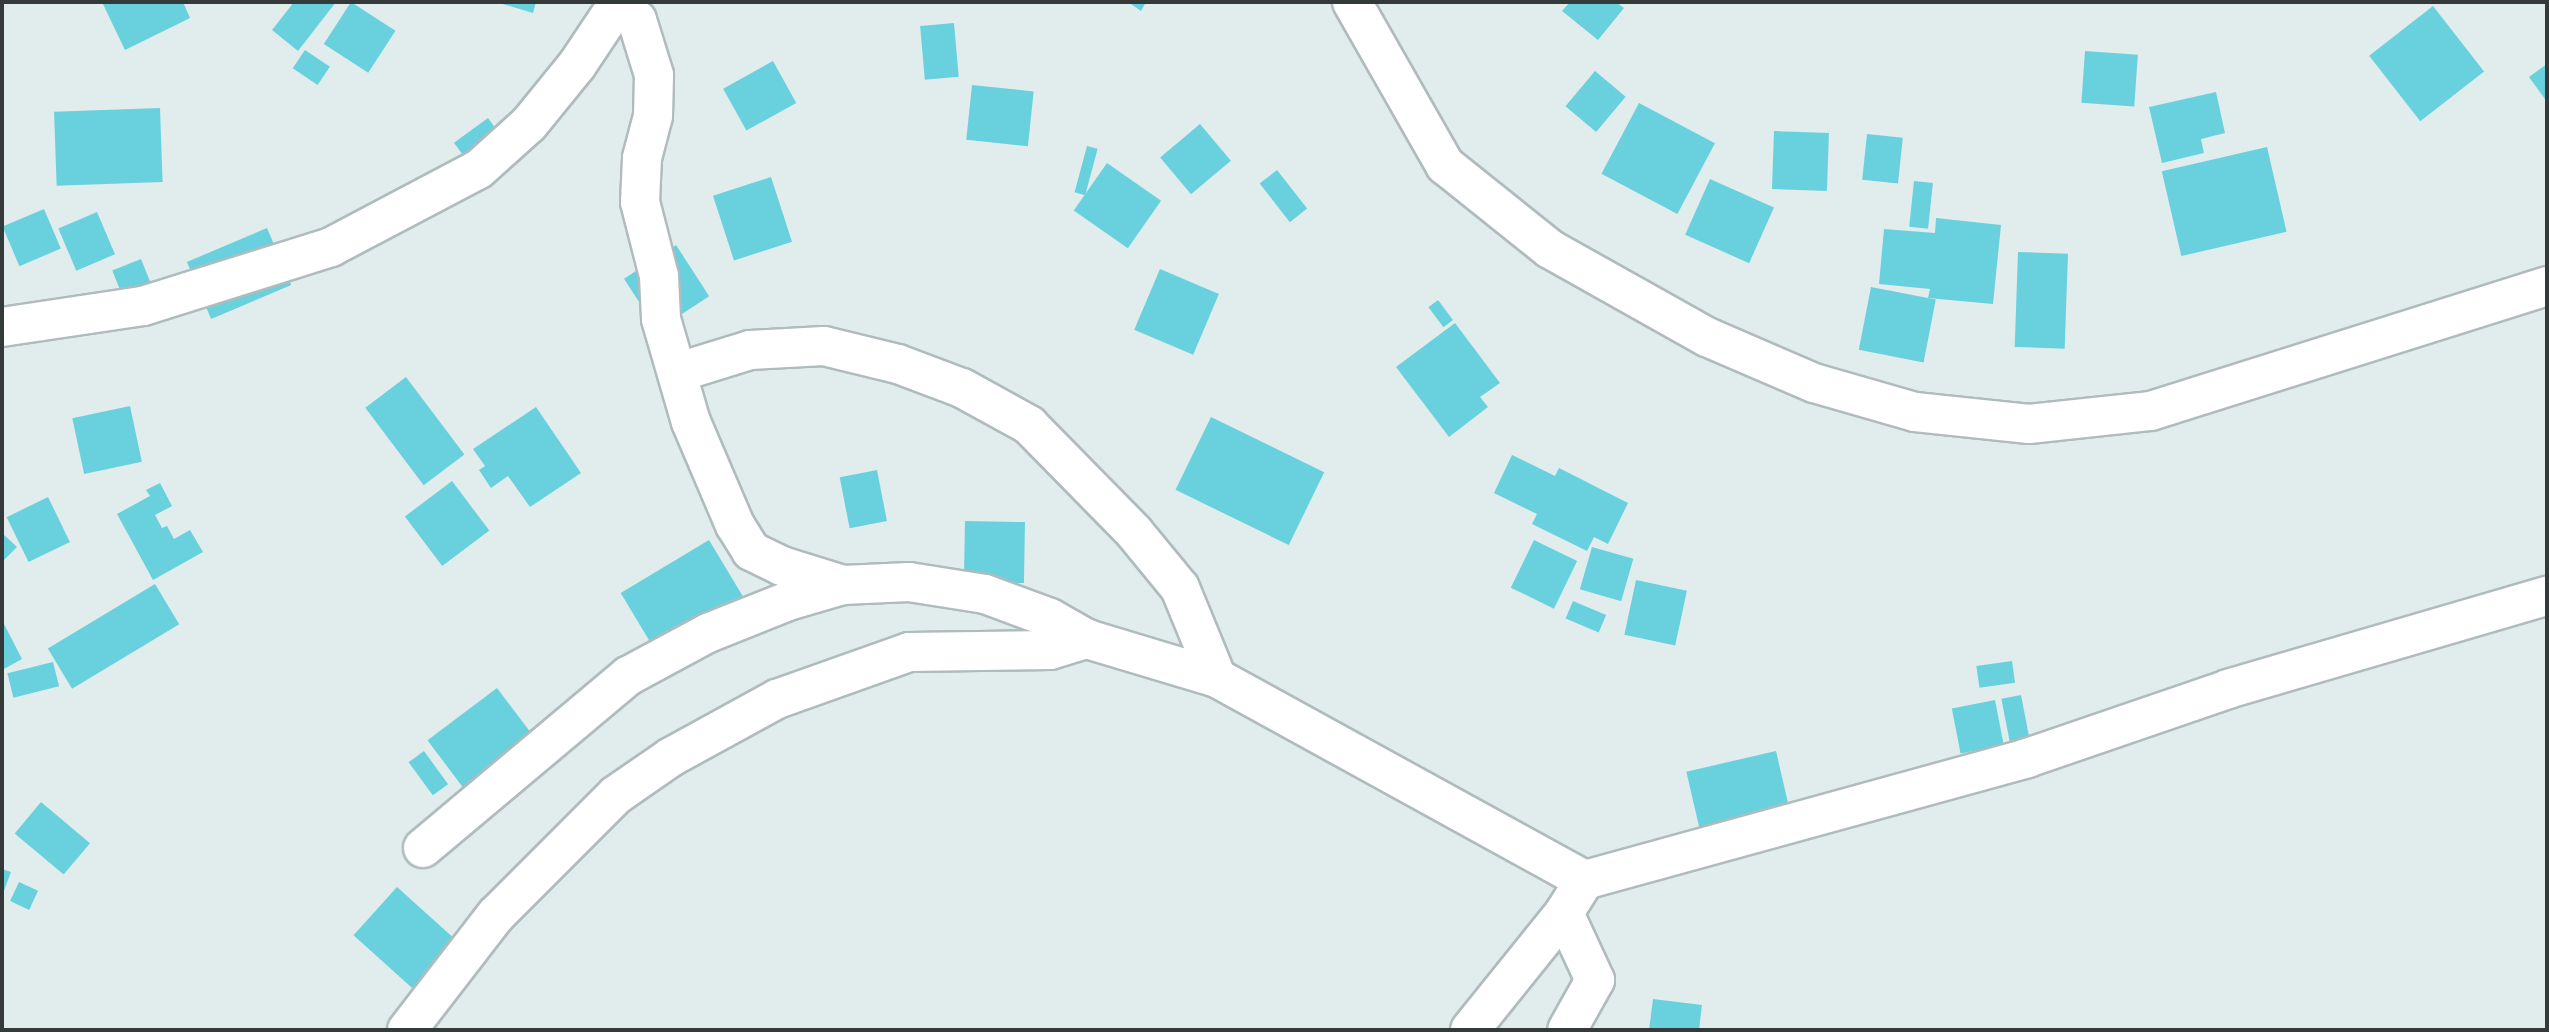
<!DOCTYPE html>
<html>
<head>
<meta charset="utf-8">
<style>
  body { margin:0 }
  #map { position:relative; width:2549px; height:1032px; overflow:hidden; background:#e1eced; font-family:"Titillium Web",sans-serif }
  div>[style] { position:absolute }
  .building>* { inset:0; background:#69d1de; transform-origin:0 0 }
  .roads { filter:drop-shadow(2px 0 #b0bbbd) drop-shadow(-2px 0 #b0bbbd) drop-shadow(0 2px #b0bbbd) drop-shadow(0 -2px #b0bbbd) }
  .minor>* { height:38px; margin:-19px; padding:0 19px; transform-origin:19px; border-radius:19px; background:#fff }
  .secondary>* { height:38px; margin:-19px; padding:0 19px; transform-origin:19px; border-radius:19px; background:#fff }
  span { translate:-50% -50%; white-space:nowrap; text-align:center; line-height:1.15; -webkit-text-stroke:7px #eef9fb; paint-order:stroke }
  .frame { position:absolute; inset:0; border:4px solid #343939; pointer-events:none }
</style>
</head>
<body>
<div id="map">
  <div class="building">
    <div style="clip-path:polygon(102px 2px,183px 2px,190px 18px,125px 50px)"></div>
    <div style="clip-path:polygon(294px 2px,336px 2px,298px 51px,272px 30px)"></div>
    <div style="left:351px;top:2px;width:53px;height:50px;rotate:33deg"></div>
    <div style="clip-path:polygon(496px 2px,536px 2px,533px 13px)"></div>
    <div style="clip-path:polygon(1128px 2px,1146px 2px,1141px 11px)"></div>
    <div style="clip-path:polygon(1570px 2px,1616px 2px,1624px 8px,1598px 40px,1562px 11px)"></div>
    <div style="left:2433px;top:6px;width:83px;height:81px;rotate:52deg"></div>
    <div style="left:954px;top:23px;width:54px;height:34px;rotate:85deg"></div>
    <div style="left:305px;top:50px;width:30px;height:22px;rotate:34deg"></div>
    <div style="left:2085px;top:51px;width:53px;height:52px;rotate:4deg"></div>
    <div style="left:773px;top:61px;width:48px;height:57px;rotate:61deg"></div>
    <div style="clip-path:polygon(2547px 64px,2547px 102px,2529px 77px)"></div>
    <div style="left:1595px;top:71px;width:40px;height:46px;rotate:40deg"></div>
    <div style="left:972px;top:85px;width:62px;height:55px;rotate:6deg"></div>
    <div style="clip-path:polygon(2216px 92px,2225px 133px,2201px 139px,2204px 153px,2162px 163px,2149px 107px)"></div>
    <div style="left:1639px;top:103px;width:86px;height:80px;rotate:28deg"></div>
    <div style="left:160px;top:108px;width:74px;height:106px;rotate:88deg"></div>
    <div style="left:488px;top:118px;width:43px;height:42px;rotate:54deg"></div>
    <div style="left:1200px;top:124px;width:48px;height:52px;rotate:50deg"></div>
    <div style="left:1774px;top:131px;width:55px;height:58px;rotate:2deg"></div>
    <div style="left:1867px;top:134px;width:36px;height:46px;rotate:6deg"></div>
    <div style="left:1087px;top:146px;width:11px;height:48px;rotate:15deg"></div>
    <div style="left:2267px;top:147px;width:87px;height:108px;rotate:77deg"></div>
    <div style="left:1107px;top:163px;width:66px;height:58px;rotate:35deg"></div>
    <div style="left:1277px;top:170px;width:49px;height:22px;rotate:52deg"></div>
    <div style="left:771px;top:177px;width:68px;height:61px;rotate:72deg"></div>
    <div style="left:1710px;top:179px;width:70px;height:61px;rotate:24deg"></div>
    <div style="left:1914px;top:181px;width:19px;height:46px;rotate:6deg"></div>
    <div style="left:44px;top:209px;width:43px;height:45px;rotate:67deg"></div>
    <div style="left:97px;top:212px;width:46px;height:42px;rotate:67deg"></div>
    <div style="clip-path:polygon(1936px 218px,2001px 225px,1993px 304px,1928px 298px,1930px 289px,1879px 284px,1884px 229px,1935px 233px)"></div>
    <div style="left:267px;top:228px;width:62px;height:87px;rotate:67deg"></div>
    <div style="left:676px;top:245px;width:61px;height:62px;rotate:57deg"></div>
    <div style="left:2018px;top:252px;width:50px;height:95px;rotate:2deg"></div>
    <div style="left:141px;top:259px;width:58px;height:31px;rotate:68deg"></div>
    <div style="left:1160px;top:269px;width:64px;height:66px;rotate:23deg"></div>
    <div style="left:1871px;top:287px;width:66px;height:64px;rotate:11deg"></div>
    <div style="left:1438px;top:300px;width:25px;height:12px;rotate:53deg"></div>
    <div style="clip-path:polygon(1455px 323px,1500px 383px,1480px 397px,1488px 407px,1449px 437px,1396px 367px)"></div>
    <div style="left:406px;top:377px;width:97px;height:51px;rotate:53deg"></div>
    <div style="left:130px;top:406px;width:57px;height:59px;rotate:78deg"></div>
    <div style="clip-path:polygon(536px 407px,581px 473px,530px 507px,508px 476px,491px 488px,479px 470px,485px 466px,473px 449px)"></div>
    <div style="left:1211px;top:417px;width:126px;height:81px;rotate:26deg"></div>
    <div style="clip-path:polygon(1512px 455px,1555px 476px,1559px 468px,1628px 503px,1608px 544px,1594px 537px,1587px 551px,1532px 524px,1537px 514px,1494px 493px)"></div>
    <div style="left:877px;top:470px;width:52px;height:38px;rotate:79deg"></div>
    <div style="left:452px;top:481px;width:62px;height:59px;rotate:53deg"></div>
    <div style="clip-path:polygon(160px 483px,172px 506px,155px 515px,162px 528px,167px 526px,174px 539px,190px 530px,203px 552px,153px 580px,117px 514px,150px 496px,146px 490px)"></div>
    <div style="left:48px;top:497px;width:50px;height:46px;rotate:64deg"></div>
    <div style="left:965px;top:521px;width:60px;height:61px;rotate:1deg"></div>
    <div style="clip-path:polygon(2px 533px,17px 547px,2px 562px)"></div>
    <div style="left:709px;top:540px;width:98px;height:103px;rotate:59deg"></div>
    <div style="left:1534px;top:540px;width:48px;height:53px;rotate:26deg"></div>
    <div style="left:1592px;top:547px;width:43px;height:44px;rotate:16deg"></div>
    <div style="left:1636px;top:580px;width:52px;height:56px;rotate:12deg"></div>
    <div style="left:155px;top:584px;width:47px;height:125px;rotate:59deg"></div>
    <div style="left:1573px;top:601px;width:36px;height:19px;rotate:23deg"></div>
    <div style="clip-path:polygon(2px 620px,22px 659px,2px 670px)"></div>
    <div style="left:2012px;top:661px;width:22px;height:36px;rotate:82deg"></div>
    <div style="left:53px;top:662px;width:25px;height:47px;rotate:76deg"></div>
    <div style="left:497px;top:688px;width:69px;height:87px;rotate:53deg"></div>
    <div style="left:2021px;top:695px;width:47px;height:20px;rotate:79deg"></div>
    <div style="left:1995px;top:700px;width:46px;height:44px;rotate:79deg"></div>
    <div style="left:424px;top:751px;width:41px;height:19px;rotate:54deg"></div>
    <div style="left:1776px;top:751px;width:72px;height:92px;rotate:77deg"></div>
    <div style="left:41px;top:802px;width:64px;height:41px;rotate:40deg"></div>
    <div style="clip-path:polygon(2px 869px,11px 872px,2px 896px)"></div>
    <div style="left:19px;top:882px;width:21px;height:21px;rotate:25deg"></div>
    <div style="left:397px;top:887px;width:83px;height:65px;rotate:42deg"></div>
    <div style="clip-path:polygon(1653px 999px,1702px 1005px,1699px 1030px,1649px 1030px)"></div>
  </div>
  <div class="roads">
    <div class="minor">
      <div style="left:617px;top:5px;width:25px;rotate:37deg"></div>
      <div style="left:637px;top:20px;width:58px;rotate:72.8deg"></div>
      <div style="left:654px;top:75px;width:41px;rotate:91.4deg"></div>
      <div style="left:653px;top:116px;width:43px;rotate:104.7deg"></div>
      <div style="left:642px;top:158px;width:44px;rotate:92.6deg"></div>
      <div style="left:640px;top:202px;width:76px;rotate:75.6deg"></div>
      <div style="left:659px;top:276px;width:43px;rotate:87.3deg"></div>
      <div style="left:661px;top:319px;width:107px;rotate:73.8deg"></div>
      <div style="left:691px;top:422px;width:112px;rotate:66.9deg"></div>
      <div style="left:735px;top:525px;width:31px;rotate:58deg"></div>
      <div style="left:751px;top:551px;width:34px;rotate:26deg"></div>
      <div style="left:782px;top:566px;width:64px;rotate:17.3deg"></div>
      <div style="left:2px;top:327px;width:143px;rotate:-8.5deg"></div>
      <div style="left:143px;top:306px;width:197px;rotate:-17.4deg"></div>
      <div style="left:331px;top:247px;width:167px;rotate:-27.8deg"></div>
      <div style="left:479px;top:169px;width:67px;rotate:-42deg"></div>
      <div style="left:529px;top:124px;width:76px;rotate:-50.9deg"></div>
      <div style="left:577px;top:65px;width:76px;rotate:-56.3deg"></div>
      <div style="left:679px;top:372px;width:74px;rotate:-17.2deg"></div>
      <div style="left:750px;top:350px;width:74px;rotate:-3.1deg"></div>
      <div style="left:824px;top:346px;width:76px;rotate:13.7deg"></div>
      <div style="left:898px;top:364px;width:68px;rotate:20.6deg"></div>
      <div style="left:962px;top:388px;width:77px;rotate:28.9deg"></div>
      <div style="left:1029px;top:425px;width:150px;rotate:45.5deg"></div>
      <div style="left:1134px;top:532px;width:72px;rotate:50.6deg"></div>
      <div style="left:1180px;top:588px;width:97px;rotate:67.7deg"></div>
      <div style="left:423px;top:848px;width:268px;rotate:-40deg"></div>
      <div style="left:628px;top:676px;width:91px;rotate:-28.3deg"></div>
      <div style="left:708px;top:633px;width:86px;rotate:-21.8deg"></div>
      <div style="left:788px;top:601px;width:57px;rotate:-16.2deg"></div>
      <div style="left:843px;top:585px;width:66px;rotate:-2.6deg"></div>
      <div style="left:909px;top:582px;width:77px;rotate:9deg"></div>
      <div style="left:985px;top:594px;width:69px;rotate:20.3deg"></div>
      <div style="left:1050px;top:618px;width:43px;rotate:29.6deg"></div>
      <div style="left:1564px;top:913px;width:74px;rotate:65.2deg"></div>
      <div style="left:1595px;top:980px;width:57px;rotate:119.2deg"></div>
      <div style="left:407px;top:1030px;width:145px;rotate:-52.3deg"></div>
      <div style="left:496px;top:915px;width:170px;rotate:-45deg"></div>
      <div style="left:616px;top:795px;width:67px;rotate:-34.6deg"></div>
      <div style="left:671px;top:757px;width:121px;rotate:-28.7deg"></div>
      <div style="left:777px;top:699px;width:140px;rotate:-19.6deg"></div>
      <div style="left:909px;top:652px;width:141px;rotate:-0.8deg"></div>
      <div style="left:1050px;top:650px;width:39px;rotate:-17deg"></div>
      <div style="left:1087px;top:639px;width:136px;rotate:16.7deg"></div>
      <div style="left:1217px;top:678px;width:420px;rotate:28.8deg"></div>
      <div style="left:1470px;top:1030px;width:150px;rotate:-51.2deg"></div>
      <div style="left:1564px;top:913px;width:39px;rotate:-58deg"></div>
      <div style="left:1585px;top:880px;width:459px;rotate:-15.4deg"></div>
      <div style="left:2027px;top:758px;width:213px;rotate:-18.9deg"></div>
      <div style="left:2228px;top:689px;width:332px;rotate:-16.3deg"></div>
    </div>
    <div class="secondary">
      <div style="left:1352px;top:2px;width:188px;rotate:60.3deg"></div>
      <div style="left:1445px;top:165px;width:134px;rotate:38.7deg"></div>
      <div style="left:1550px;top:249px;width:180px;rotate:29.3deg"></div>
      <div style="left:1707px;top:337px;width:116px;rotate:23.3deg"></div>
      <div style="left:1814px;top:383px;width:105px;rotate:16deg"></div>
      <div style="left:1915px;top:412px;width:115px;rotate:6deg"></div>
      <div style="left:2029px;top:424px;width:123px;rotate:-6.1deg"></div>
      <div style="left:2151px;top:411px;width:415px;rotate:-17.5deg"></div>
    </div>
  </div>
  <div class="frame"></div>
</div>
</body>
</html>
